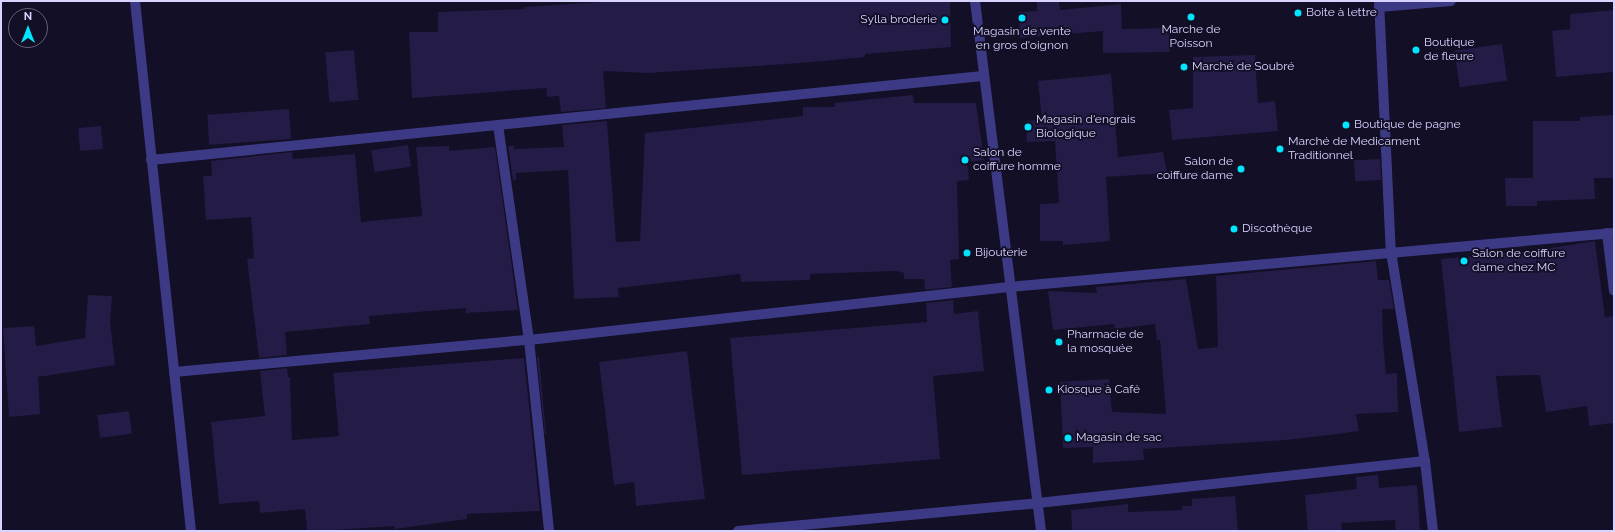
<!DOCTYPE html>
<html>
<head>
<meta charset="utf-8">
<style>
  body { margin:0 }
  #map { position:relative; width:1615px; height:532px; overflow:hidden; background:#130f26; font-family:Raleway,sans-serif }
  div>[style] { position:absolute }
  .building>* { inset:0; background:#241b47; transform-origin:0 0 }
  .minor>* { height:10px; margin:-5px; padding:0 5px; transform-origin:5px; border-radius:5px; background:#3d3a85 }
  .dots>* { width:11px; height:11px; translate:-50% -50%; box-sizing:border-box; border:2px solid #130f26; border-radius:50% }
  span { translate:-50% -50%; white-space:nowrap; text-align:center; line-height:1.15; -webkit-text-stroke:3.5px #130f26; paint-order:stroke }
  .poi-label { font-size:12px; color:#d9d4ff }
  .left { translate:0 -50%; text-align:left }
  .right { translate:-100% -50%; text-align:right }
  .frame { position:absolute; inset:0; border:2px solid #d9d4ff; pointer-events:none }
  .north { position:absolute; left:8px; top:8px; width:40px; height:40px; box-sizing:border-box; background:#130f26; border:1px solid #625e7d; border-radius:50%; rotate:0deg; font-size:11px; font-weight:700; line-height:16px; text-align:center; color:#d9d4ff }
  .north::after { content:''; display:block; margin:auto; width:14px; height:18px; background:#00e5ff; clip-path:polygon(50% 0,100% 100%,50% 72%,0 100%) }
</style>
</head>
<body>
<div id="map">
  <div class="building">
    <div style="clip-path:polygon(617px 1px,950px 1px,951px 47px,865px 54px,865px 57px,801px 63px,648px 73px,603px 71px,606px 108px,561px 112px,559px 96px,547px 97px,546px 88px,412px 98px,409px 32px,438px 32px,438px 12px,524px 9px,524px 7px)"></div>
    <div style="clip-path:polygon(1037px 1px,1059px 1px,1060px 10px,1121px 4px,1122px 29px,1169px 28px,1170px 52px,1103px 53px,1103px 31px,1020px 38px,1019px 12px,1037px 11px)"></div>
    <div style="clip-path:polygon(1614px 10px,1614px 72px,1556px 77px,1552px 31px,1570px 29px,1570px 14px)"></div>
    <div style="left:1502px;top:44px;width:37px;height:48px;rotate:82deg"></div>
    <div style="left:354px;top:50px;width:50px;height:29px;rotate:85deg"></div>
    <div style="clip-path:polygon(1255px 55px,1258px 103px,1275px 101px,1278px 131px,1172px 140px,1169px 110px,1193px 108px,1193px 57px)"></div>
    <div style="clip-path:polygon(1111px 74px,1118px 157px,1163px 152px,1167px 173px,1106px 177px,1110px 241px,1063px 245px,1063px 241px,1040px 241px,1040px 204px,1059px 203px,1055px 141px,1027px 142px,1026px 121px,1042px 120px,1038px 81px)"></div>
    <div style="clip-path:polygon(913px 95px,914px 103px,976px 103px,984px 160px,967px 162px,969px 180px,957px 181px,959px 259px,950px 260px,952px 287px,925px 290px,924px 279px,904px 279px,904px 273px,896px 271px,810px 274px,810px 280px,741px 282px,740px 274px,618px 288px,619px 297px,574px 299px,568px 170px,516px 173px,516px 180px,513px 180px,508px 146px,514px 146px,514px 149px,564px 147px,562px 125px,607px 121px,616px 242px,640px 241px,645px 133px,803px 116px,803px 107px,835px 107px,834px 103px)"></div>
    <div style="left:289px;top:109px;width:30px;height:82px;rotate:86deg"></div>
    <div style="clip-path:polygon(1614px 115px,1614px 178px,1594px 178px,1595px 199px,1537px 201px,1537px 206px,1506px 206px,1505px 178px,1533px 178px,1533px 121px,1580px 121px,1580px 117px)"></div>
    <div style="left:101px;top:126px;width:23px;height:23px;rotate:85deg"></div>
    <div style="left:408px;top:145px;width:22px;height:37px;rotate:82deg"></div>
    <div style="clip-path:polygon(449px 146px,449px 151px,495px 147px,518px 310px,466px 313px,466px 308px,369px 316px,370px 324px,285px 332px,287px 355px,259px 358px,247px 259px,254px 258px,251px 217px,206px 220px,203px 176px,212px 176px,211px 161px,292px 152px,293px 159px,355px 154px,361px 222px,422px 216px,416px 147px)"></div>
    <div style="left:1380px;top:159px;width:21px;height:26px;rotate:87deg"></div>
    <div style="clip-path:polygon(1595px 241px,1605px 317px,1614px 316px,1614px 423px,1589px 426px,1587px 406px,1546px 412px,1540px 375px,1496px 376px,1502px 427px,1459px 432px,1441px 259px,1532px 251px)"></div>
    <div style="clip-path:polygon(1376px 261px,1378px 280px,1389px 280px,1394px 309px,1382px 309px,1383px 341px,1386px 374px,1397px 373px,1398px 412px,1356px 414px,1359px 431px,1338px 434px,1286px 440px,1143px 449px,1144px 460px,1093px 463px,1093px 447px,1063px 448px,1060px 382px,1109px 379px,1112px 412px,1166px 414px,1160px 340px,1157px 340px,1155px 324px,1115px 329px,1114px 324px,1053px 330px,1048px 291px,1097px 293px,1096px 287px,1186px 279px,1198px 349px,1218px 347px,1216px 276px)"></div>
    <div style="clip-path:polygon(88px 295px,112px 296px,110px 321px,115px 365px,38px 377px,40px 414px,9px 417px,3px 328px,34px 326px,36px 346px,85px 338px)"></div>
    <div style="clip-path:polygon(953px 300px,954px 314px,978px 311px,984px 371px,933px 376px,940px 459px,742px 475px,730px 338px,927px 322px,926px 303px)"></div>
    <div style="clip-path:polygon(687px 351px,705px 499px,636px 506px,634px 482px,614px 485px,599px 362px)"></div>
    <div style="clip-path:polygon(537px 357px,539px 357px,546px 435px,545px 435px)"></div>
    <div style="clip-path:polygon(524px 358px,540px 511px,467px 514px,467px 519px,395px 529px,394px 526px,319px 531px,307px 530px,305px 509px,260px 513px,259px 501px,219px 504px,211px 422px,265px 416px,260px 371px,287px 368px,288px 377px,290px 377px,292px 440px,339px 436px,333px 373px)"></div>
    <div style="left:129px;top:411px;width:23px;height:32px;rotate:83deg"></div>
    <div style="clip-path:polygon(1378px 475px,1379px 488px,1417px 485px,1420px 531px,1396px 531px,1395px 520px,1341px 523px,1342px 531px,1308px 531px,1305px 495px,1357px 489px,1356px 477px)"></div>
    <div style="clip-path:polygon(1235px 496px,1238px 531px,1072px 531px,1071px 510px,1128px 504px,1128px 512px,1182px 510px,1182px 506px,1192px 506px,1192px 499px)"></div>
  </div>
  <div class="minor">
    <div style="left:135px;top:1px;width:533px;rotate:83.97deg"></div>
    <div style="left:975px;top:1px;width:534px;rotate:82.9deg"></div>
    <div style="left:1379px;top:1px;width:251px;rotate:87.3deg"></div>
    <div style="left:1391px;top:252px;width:212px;rotate:80.8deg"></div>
    <div style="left:1425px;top:461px;width:70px;rotate:83.5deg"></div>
    <div style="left:1379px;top:7px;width:72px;rotate:-4.8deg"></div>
    <div style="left:498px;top:125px;width:217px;rotate:81.8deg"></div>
    <div style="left:529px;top:340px;width:192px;rotate:84deg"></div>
    <div style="left:151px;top:160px;width:836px;rotate:-5.77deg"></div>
    <div style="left:1607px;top:233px;width:58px;rotate:83.1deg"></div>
    <div style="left:174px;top:372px;width:356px;rotate:-5.2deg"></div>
    <div style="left:529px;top:340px;width:483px;rotate:-6.3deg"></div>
    <div style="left:1009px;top:287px;width:607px;rotate:-5.1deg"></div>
    <div style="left:738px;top:531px;width:301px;rotate:-5.3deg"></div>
    <div style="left:1038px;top:503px;width:389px;rotate:-6.2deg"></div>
  </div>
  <div class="dots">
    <div style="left:1298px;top:13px;background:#00e5ff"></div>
    <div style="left:1191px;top:17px;background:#00e5ff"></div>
    <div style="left:1022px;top:18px;background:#00e5ff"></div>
    <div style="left:945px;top:20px;background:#00e5ff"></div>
    <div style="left:1416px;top:50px;background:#00e5ff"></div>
    <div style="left:1184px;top:67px;background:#00e5ff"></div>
    <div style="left:1346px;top:125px;background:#00e5ff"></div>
    <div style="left:1028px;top:127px;background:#00e5ff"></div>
    <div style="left:1280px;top:149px;background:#00e5ff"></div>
    <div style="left:965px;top:160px;background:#00e5ff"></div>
    <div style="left:1241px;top:169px;background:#00e5ff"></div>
    <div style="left:1234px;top:229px;background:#00e5ff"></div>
    <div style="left:967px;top:253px;background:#00e5ff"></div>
    <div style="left:1464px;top:261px;background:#00e5ff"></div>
    <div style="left:1059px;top:342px;background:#00e5ff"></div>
    <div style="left:1049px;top:390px;background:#00e5ff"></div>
    <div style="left:1068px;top:438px;background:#00e5ff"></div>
  </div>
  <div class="poi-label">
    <span class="left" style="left:1306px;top:13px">Boite à lettre</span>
    <span class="right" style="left:937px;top:20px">Sylla broderie</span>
    <span style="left:1191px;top:37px">Marche de<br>Poisson</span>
    <span style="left:1022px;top:39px">Magasin de vente<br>en gros d'oignon</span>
    <span class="left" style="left:1424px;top:50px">Boutique<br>de fleure</span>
    <span class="left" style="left:1192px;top:67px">Marché de Soubré</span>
    <span class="left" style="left:1036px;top:127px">Magasin d'engrais<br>Biologique</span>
    <span class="left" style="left:1354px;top:125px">Boutique de pagne</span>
    <span class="left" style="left:1288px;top:149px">Marché de Medicament<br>Traditionnel</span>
    <span class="left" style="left:973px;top:160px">Salon de<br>coiffure homme</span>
    <span class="right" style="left:1233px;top:169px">Salon de<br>coiffure dame</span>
    <span class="left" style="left:1242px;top:229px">Discothèque</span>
    <span class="left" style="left:975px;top:253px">Bijouterie</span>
    <span class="left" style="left:1472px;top:261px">Salon de coiffure<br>dame chez MC</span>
    <span class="left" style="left:1067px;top:342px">Pharmacie de<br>la mosquée</span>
    <span class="left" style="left:1057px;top:390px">Kiosque à Café</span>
    <span class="left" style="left:1076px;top:438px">Magasin de sac</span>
  </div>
  <div class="frame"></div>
  <div class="north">N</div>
</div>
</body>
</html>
